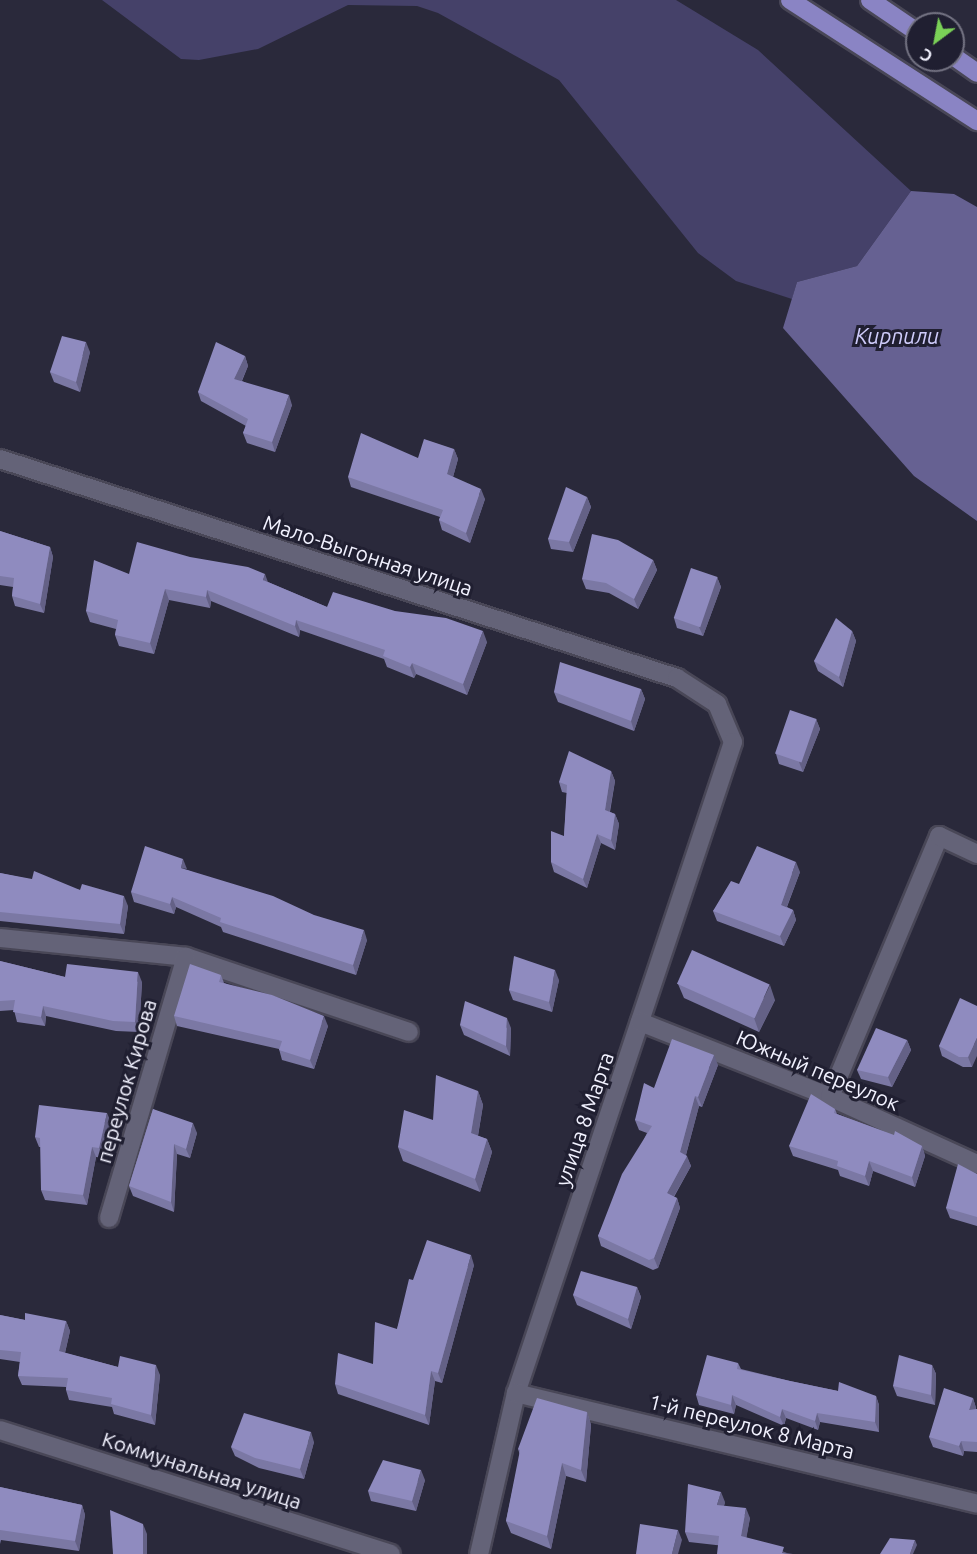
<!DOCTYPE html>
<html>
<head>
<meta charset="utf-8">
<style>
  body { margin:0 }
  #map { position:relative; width:977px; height:1554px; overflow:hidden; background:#2a293b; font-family:Ubuntu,sans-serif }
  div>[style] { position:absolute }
  .green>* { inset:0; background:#454169 }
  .water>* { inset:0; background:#666192 }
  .roads { filter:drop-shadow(2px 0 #494757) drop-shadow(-2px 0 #494757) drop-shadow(0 2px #494757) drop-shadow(0 -2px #494757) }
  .minor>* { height:18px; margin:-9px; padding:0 9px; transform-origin:9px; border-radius:9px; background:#646378 }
  .major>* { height:18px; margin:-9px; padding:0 9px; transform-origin:9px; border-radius:9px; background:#8a84c4 }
  .wall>* { inset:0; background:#7b78a4 }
  .shaded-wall>* { inset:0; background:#646186 }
  .building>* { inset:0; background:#8f8bbf; transform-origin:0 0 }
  span { translate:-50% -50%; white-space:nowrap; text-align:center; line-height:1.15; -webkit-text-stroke:6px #201f31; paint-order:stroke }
  .street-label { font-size:21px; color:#f2f2ff }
  .water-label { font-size:22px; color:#cecbfa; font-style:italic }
  .north { position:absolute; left:905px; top:12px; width:60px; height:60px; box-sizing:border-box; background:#201f31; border:2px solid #747383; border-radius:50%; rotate:212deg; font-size:16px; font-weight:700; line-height:24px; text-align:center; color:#f2f2ff }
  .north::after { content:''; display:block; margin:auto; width:21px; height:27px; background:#7ad157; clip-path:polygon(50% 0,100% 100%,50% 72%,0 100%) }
</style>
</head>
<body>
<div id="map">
  <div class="green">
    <div style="clip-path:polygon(102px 0,676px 0,758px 50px,911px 191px,857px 266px,797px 282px,792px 299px,736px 281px,698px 253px,559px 80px,438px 13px,417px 6px,348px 5px,258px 49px,199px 60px,181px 59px)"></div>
  </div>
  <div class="water">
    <div style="clip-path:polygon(911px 191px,954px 194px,977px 207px,977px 521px,914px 476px,783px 328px,797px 282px,857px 266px)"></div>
  </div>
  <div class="roads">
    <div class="minor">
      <div style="left:0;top:459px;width:712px;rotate:17.93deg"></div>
      <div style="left:677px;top:678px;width:48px;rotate:33deg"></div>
      <div style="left:717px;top:704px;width:41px;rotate:67.2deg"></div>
      <div style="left:733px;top:742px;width:686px;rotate:108.43deg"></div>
      <div style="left:516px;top:1393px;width:165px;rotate:102.9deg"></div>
      <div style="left:0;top:938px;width:187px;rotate:5.8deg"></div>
      <div style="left:186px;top:957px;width:235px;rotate:18.6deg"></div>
      <div style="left:640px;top:1022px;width:204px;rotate:21.5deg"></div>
      <div style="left:830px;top:1097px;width:162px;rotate:24.5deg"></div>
      <div style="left:830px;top:1097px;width:283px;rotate:-67.3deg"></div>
      <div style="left:939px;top:836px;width:42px;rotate:25.3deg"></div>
      <div style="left:109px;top:1218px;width:272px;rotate:-73.6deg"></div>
      <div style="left:516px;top:1393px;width:474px;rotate:13.5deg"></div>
      <div style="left:0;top:1430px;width:410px;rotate:17.6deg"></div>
    </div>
    <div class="major">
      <div style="left:790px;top:0;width:223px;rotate:32.9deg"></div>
      <div style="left:870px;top:0;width:57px;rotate:34.2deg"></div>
      <div style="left:953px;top:56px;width:29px;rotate:35deg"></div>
    </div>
  </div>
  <div class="wall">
    <div style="clip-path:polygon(90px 352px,80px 392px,54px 382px,50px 372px)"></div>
    <div style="clip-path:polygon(245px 356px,248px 366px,242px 381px,292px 405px,275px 452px,247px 443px,243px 433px,246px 426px,201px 401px,198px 392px)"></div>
    <div style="clip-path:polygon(454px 449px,458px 459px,453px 477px,485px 499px,470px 543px,442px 530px,439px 520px,440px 517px,351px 487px,348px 477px,418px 458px)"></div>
    <div style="clip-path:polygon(587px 497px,591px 507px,573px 552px,551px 549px,548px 539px)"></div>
    <div style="clip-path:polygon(0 531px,50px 547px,53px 557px,44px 613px,15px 606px,12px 596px,13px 587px,0 585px)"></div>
    <div style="clip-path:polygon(653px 560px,657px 570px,638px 609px,609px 593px,586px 589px,582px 579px)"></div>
    <div style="clip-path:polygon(129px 574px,268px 582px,327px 607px,487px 642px,467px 695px,416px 674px,414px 678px,387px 667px,384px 659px,300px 630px,299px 637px,211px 601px,210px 608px,169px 600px,154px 654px,119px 646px,115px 635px,116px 629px,90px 622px,86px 611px)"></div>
    <div style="clip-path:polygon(717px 577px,721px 587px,703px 636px,677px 628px,674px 618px)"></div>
    <div style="clip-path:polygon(852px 631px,856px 641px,843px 687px,818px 671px,814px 661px)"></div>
    <div style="clip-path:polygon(641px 689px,645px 699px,634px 731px,558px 702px,554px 692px)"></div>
    <div style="clip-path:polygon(816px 719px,820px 729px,803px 772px,779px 764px,776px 754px)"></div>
    <div style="clip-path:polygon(611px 771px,615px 781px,610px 812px,615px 814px,619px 824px,615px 850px,601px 843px,587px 888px,554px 872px,551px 862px,564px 836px,567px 793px,562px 792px,559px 782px)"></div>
    <div style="clip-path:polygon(187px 870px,367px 940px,356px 975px,223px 932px,221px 927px,176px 907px,174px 914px,134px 902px,131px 892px)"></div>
    <div style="clip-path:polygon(800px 872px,787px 907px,793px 910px,796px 920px,784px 946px,717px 921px,713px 911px,739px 884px)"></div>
    <div style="clip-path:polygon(0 873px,80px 890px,128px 906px,124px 934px,0 921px)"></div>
    <div style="clip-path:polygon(0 961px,65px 977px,142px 982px,139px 1032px,116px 1031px,46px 1016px,45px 1026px,17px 1022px,14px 1010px,0 1011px)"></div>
    <div style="clip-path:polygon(221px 975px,224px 983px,328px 1026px,314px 1069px,282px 1060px,279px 1049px,177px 1026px,174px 1016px)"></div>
    <div style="clip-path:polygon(559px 980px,552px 1012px,513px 1000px,509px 990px)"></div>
    <div style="clip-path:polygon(678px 984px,775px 1000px,759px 1032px,684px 998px)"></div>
    <div style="clip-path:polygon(977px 1006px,972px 1067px,963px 1067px,942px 1056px,939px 1046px)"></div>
    <div style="clip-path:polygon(460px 1025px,511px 1028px,510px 1056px,464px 1035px)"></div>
    <div style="clip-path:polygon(907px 1040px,911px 1050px,892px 1087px,861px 1079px,857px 1070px)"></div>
    <div style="clip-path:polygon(718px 1065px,702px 1107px,699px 1106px,686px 1155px,691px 1166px,674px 1197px,677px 1198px,680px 1208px,658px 1268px,653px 1270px,601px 1246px,598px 1236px,647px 1133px,639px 1130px,635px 1120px,654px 1088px)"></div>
    <div style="clip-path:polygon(478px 1091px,483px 1105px,478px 1136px,487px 1139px,492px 1152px,480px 1192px,403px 1161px,398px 1147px,433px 1120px)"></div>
    <div style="clip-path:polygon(153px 1109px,197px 1133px,190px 1158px,177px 1154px,174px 1212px,133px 1196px,129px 1186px)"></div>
    <div style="clip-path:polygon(835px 1109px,837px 1114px,922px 1146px,925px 1156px,915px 1187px,873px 1171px,869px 1186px,840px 1176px,838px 1170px,793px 1156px,789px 1146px)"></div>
    <div style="clip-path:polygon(111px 1122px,103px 1158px,96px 1157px,87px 1205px,45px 1200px,41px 1190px,41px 1147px,39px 1147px,35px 1137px)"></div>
    <div style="clip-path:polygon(977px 1174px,977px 1226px,950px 1218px,946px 1208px)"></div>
    <div style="clip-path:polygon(474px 1265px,442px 1383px,435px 1381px,429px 1425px,338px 1394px,335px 1384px,373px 1364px,397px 1329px,413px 1280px)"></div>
    <div style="clip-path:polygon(637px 1287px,641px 1297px,631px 1329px,577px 1305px,573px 1295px)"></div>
    <div style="clip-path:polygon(0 1315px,25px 1320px,66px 1321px,70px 1331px,65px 1353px,118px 1367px,160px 1375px,155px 1425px,114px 1414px,112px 1407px,69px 1400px,66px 1390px,66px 1387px,22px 1385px,18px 1376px,20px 1362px,0 1359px)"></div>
    <div style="clip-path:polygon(738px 1363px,741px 1369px,790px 1381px,838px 1391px,876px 1396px,879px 1405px,879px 1432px,820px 1422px,818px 1430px,786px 1418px,784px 1426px,736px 1405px,734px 1414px,699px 1405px,696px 1395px)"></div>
    <div style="clip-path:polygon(932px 1365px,936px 1374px,935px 1405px,897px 1396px,893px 1386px)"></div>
    <div style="clip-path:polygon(973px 1398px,976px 1408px,976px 1409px,977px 1409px,977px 1452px,964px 1451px,963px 1456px,933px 1447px,929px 1437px)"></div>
    <div style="clip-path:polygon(587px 1412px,591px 1425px,586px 1482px,566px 1476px,551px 1549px,511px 1533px,506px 1521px,520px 1455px,518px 1449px)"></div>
    <div style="clip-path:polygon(314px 1442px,304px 1479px,259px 1468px,235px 1456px,231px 1447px)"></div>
    <div style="clip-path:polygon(425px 1480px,416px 1511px,371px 1501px,368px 1491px)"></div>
    <div style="clip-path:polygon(0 1487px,82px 1505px,85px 1515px,79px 1551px,1px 1540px,0 1544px)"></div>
    <div style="clip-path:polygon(725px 1502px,724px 1506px,750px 1518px,746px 1538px,787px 1553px,689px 1542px,685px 1532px)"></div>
  </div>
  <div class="shaded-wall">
    <div style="clip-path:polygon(86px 342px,90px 352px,80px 392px,76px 382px)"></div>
    <div style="clip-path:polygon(245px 356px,248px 366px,238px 389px,234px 379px)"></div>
    <div style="clip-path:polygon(289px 395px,292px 405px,275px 452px,272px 442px)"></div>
    <div style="clip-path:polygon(454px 449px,458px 459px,451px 484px,447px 474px)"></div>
    <div style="clip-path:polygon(481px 489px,485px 499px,470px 543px,466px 533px)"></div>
    <div style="clip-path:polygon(587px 497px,591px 507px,573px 552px,569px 542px)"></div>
    <div style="clip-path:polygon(50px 547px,53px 557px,44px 613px,40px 604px)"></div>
    <div style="clip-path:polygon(653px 560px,657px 570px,638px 609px,634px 599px)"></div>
    <div style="clip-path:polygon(265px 574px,269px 585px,263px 580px)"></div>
    <div style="clip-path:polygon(717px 577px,721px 587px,703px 636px,699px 627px)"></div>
    <div style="clip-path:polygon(165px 589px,169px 600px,154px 654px,150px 643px)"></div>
    <div style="clip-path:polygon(207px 590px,211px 601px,210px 608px,206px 597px)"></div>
    <div style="clip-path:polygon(296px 620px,300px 630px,299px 637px,295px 626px)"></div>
    <div style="clip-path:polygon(483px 631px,487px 642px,467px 695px,463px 684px)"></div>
    <div style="clip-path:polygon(852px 631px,856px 641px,843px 687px,839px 677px)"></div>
    <div style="clip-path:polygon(412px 663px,416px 674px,414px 678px,410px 667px)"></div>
    <div style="clip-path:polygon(641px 689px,645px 699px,634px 731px,631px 721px)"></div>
    <div style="clip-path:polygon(816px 719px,820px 729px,803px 772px,799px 762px)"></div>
    <div style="clip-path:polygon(611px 771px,615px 781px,608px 820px,605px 810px)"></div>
    <div style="clip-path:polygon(615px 814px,619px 824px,615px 850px,611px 840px)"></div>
    <div style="clip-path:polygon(597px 834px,601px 843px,587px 888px,583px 879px)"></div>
    <div style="clip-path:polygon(183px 859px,187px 869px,181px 868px)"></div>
    <div style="clip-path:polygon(796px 862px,800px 872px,784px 914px,781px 905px)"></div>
    <div style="clip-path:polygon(124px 896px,128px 906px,124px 934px,120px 924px)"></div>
    <div style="clip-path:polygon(172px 897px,176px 907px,174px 914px,170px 904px)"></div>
    <div style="clip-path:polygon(793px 910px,796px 920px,784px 946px,780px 936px)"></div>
    <div style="clip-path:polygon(364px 930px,367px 940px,356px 975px,353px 965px)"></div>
    <div style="clip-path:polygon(555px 970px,559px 980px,552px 1012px,549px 1002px)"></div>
    <div style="clip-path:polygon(138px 972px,142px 982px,139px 1032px,135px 1022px)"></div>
    <div style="clip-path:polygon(770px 985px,775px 1000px,759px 1032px,754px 1018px)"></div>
    <div style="clip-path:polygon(43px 1006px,46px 1016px,45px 1026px,41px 1017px)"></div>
    <div style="clip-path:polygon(324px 1016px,328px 1026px,314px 1069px,310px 1060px)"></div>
    <div style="clip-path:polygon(507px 1018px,511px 1028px,510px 1056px,506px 1046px)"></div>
    <div style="clip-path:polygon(977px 1038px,977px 1056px,972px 1067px,968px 1057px)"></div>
    <div style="clip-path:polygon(907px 1040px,911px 1050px,892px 1087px,888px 1077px)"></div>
    <div style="clip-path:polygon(714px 1055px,718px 1065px,702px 1107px,698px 1097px)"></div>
    <div style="clip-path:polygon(478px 1091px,483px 1105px,476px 1147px,471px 1133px)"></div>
    <div style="clip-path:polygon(695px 1096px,699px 1106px,684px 1162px,680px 1152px)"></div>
    <div style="clip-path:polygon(107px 1113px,111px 1122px,103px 1158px,99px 1148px)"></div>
    <div style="clip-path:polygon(193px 1123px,197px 1133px,190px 1158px,186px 1149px)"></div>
    <div style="clip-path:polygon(487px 1139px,492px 1152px,480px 1192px,475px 1179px)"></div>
    <div style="clip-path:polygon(174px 1144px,177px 1154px,174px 1212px,171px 1202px)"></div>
    <div style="clip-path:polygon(922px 1146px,925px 1156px,915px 1187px,912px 1177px)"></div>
    <div style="clip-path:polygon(92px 1147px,96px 1157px,87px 1205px,83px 1195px)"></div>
    <div style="clip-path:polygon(687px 1156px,691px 1166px,670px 1203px,667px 1193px)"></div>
    <div style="clip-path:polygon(869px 1161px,873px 1171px,869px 1186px,865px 1176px)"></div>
    <div style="clip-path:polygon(677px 1198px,680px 1208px,658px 1268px,654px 1258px)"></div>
    <div style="clip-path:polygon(471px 1255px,474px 1265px,442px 1383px,438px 1373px)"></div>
    <div style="clip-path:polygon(637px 1287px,641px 1297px,631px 1329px,628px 1319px)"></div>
    <div style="clip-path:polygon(66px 1321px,70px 1331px,63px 1361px,59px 1351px)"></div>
    <div style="clip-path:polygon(156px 1365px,160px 1375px,155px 1425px,151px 1415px)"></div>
    <div style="clip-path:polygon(932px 1365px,936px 1374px,935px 1405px,931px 1395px)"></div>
    <div style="clip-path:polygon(431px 1371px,435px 1381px,429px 1425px,425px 1415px)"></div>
    <div style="clip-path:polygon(732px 1395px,736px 1405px,734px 1414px,731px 1405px)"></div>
    <div style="clip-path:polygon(876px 1396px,879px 1405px,879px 1432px,875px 1422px)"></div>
    <div style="clip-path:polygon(973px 1398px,976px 1408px,973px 1419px,969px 1410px)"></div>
    <div style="clip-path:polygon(782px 1409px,786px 1418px,784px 1426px,780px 1417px)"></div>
    <div style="clip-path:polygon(587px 1412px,591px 1425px,586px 1482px,581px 1470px)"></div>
    <div style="clip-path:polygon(817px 1413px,820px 1422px,818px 1430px,815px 1421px)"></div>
    <div style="clip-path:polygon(311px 1432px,314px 1442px,304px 1479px,300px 1469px)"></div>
    <div style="clip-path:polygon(961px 1441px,964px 1451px,963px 1456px,959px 1446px)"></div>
    <div style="clip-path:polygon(562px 1463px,566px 1476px,551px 1549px,547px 1536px)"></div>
    <div style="clip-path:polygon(421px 1470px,425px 1480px,416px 1511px,412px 1501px)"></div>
    <div style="clip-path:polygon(721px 1492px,725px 1502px,721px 1515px,717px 1505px)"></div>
    <div style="clip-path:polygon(82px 1505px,85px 1515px,79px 1551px,75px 1541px)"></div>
    <div style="clip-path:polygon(746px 1508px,750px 1518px,745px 1546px,741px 1536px)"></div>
    <div style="clip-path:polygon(143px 1524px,147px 1534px,147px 1554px,143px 1554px)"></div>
    <div style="clip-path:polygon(678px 1530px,682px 1540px,678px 1554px,672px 1554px)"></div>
    <div style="clip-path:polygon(915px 1540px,917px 1545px,913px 1554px,910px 1554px)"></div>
  </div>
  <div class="building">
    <div style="clip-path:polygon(62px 336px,86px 342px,76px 382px,50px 372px)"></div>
    <div style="clip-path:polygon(216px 342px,245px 356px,234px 379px,289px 395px,272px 442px,243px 433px,248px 419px,198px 392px)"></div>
    <div style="clip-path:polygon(361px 433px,418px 458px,424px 439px,454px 449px,447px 474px,481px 489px,466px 533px,439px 520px,443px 510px,348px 477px)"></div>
    <div style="clip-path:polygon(566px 487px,587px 497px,569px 542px,548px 539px)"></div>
    <div style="clip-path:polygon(0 531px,50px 547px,40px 604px,12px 596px,14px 578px,0 576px)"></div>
    <div style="clip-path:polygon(592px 534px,618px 540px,653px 560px,634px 599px,606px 583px,582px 579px)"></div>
    <div style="clip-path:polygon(137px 542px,190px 557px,248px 567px,265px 574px,263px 580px,327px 607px,333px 592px,395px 611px,446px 618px,483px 631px,463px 684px,412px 663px,410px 667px,383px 656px,385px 650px,296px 620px,295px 626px,207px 590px,206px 597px,165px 589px,150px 643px,115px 635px,118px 620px,86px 611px,94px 560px,129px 574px)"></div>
    <div style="left:691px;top:568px;width:28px;height:53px;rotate:19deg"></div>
    <div style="clip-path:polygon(836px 618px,852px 631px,839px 677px,814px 661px)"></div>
    <div style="clip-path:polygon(560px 662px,641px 689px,631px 721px,554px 692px)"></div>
    <div style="left:790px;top:710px;width:28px;height:46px;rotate:19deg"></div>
    <div style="clip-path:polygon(569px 751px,611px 771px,605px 810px,615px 814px,611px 840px,597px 834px,583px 879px,551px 862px,551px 831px,564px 836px,567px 785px,559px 782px)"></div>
    <div style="clip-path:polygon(145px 846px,183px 859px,181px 868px,273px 896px,314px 915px,364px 930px,353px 965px,220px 922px,221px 918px,172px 897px,170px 904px,131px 892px)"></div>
    <div style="clip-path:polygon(757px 846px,796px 862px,781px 905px,793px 910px,780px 936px,713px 911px,731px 881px,739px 884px)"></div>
    <div style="clip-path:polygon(34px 871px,80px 890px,82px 884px,124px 896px,120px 924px,0 912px,0 873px,32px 879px)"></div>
    <div style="left:692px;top:950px;width:85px;height:37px;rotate:24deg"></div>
    <div style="clip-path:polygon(514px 956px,555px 970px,549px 1002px,509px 990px)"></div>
    <div style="clip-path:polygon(0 961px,65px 977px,67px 964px,138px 972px,135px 1022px,113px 1021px,43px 1006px,41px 1017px,13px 1012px,15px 1000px,0 1001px)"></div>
    <div style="clip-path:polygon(190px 964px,221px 975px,219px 982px,272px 995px,324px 1016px,310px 1060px,279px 1050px,282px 1041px,174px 1016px)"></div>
    <div style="clip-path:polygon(960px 998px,977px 1006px,977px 1038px,968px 1057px,959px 1057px,939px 1046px)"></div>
    <div style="clip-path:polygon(465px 1001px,507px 1018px,506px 1046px,460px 1025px)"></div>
    <div style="clip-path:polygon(876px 1028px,907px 1040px,888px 1077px,857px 1070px)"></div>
    <div style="clip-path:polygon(672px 1039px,714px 1055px,698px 1097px,695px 1096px,680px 1152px,687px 1156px,667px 1193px,677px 1198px,654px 1258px,649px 1260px,598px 1236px,622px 1174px,652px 1126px,635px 1120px,644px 1083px,654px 1088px)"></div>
    <div style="clip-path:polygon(436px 1075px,478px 1091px,471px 1133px,487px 1139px,475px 1179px,398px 1147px,404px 1110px,433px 1120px)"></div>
    <div style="clip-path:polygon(811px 1094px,835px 1109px,834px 1113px,894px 1135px,895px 1131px,922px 1146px,912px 1177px,869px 1161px,865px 1176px,837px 1166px,838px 1161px,789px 1146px)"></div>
    <div style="clip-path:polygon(39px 1105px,107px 1113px,99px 1148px,92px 1147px,83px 1195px,41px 1190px,40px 1138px,35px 1137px)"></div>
    <div style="clip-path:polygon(153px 1109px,193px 1123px,186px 1149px,174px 1144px,171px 1202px,129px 1186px)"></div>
    <div style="clip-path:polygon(958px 1164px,977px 1174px,977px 1217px,946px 1208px)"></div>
    <div style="clip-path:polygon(427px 1240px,471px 1255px,438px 1373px,431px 1371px,425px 1415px,335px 1384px,338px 1353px,373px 1364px,375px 1322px,397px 1329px,409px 1279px,413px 1280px)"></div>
    <div style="clip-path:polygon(581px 1271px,637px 1287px,628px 1319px,573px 1295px)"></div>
    <div style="clip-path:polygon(25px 1313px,66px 1321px,59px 1351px,118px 1367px,120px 1356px,156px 1365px,151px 1415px,111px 1404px,112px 1398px,66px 1390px,68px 1378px,18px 1376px,21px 1352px,0 1350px,0 1315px,25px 1320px)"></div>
    <div style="clip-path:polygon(707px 1355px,738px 1363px,737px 1369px,790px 1381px,838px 1391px,839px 1382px,876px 1396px,875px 1422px,817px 1413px,815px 1421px,782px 1409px,780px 1417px,732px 1395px,731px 1405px,696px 1395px)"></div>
    <div style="clip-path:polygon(899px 1355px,932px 1365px,931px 1395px,893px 1386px)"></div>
    <div style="clip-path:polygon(944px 1388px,973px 1398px,969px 1410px,977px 1409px,977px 1442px,961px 1441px,959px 1446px,929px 1437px)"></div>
    <div style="clip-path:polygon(537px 1398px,587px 1412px,581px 1470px,562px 1463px,547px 1536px,506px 1521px,520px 1450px,518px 1449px)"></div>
    <div style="clip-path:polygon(244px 1413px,311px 1432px,300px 1469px,255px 1458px,231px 1447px)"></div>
    <div style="clip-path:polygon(383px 1460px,421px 1470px,412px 1501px,368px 1491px)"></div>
    <div style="clip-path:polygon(688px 1484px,721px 1492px,717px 1505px,746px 1508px,741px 1536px,784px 1547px,782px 1553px,793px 1554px,717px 1554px,719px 1536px,685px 1532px)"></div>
    <div style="clip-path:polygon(0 1487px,82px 1505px,75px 1541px,0 1530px)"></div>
    <div style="clip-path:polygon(110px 1510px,143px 1524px,143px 1554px,113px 1554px)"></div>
    <div style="clip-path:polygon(640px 1524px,678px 1530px,672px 1554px,636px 1554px)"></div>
    <div style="clip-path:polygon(890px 1538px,915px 1540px,910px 1554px,880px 1554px)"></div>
  </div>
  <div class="street-label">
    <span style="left:368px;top:555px;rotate:18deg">Мало-Выгонная улица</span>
    <span style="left:818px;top:1070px;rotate:23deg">Южный переулок</span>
    <span style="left:126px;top:1081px;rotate:-74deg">переулок Кирова</span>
    <span style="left:584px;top:1119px;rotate:-71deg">улица 8 Марта</span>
    <span style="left:752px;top:1426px;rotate:14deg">1-й переулок 8 Марта</span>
    <span style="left:202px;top:1470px;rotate:18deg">Коммунальная улица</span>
  </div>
  <div class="water-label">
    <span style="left:897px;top:336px">Кирпили</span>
  </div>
  <div class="north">С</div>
</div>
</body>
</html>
